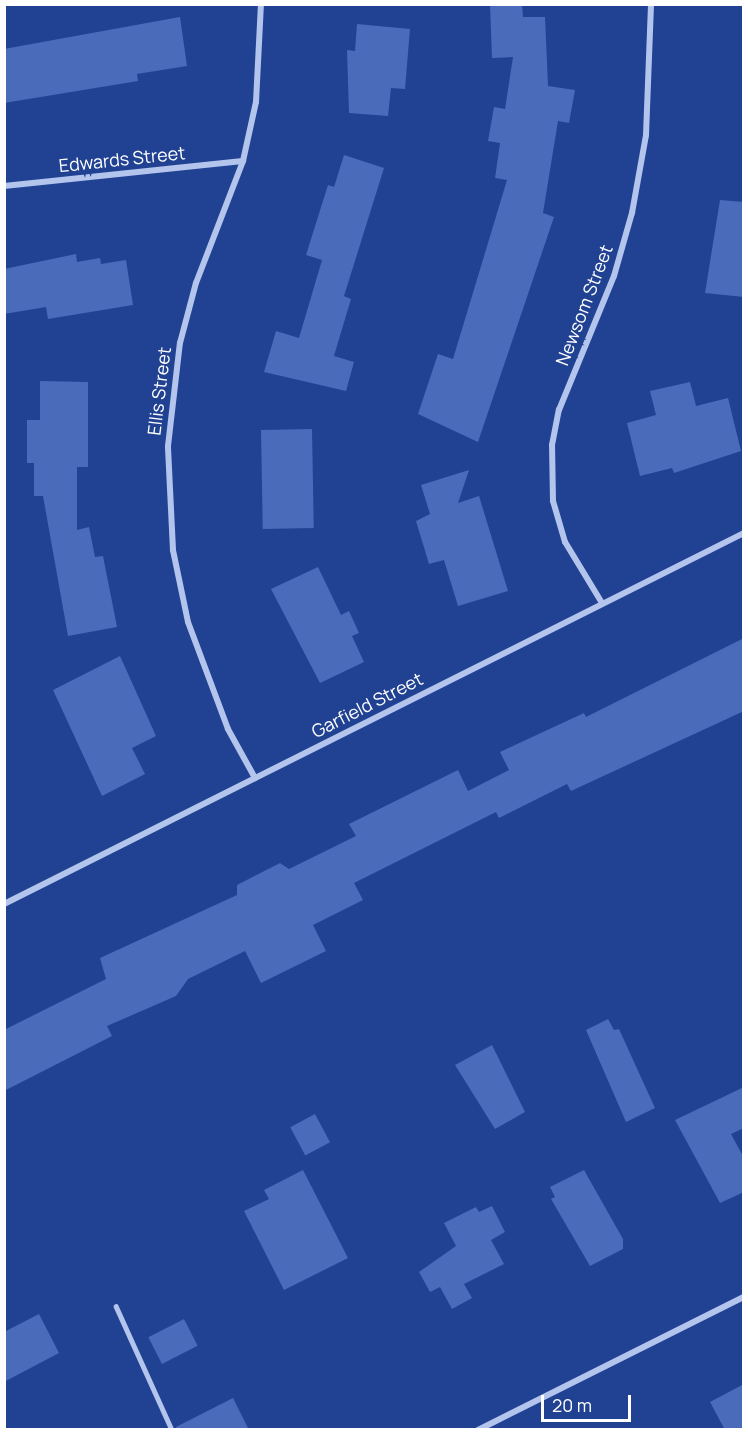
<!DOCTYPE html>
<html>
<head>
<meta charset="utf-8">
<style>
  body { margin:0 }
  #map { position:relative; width:748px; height:1434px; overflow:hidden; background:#214292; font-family:Manrope,sans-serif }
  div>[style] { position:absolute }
  .building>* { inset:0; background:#496bb9; transform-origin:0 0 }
  .service>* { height:4.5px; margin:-2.25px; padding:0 2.25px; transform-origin:2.25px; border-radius:2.25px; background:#b3c5ed }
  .minor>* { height:6px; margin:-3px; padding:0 3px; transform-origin:3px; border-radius:3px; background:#b3c5ed }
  span { translate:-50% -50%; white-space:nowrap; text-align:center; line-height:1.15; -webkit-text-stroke:6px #214292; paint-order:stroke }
  .street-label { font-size:18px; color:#fff }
  .frame { position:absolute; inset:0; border:6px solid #fff; pointer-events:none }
  .scale { position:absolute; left:541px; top:1395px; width:90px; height:27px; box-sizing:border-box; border:3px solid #fff; border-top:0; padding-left:8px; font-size:18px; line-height:21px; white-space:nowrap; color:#fff; -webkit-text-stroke:4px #214292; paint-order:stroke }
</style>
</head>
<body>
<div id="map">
  <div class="building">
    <div style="clip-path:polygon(490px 4px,522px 4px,523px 17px,545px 17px,548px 86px,575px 90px,569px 123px,558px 121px,543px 213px,554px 217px,478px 442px,418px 414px,438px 354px,453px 359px,507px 180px,495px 178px,500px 143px,488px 141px,494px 107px,505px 109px,513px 57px,492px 58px)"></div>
    <div style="clip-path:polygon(180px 17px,187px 66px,137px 74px,138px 81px,4px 103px,4px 49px)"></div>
    <div style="clip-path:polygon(357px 24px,410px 29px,405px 89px,391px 88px,388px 116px,349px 113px,347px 50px,355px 51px)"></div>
    <div style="clip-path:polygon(344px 155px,384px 168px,344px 296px,351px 299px,334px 356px,354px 362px,346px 391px,264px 372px,276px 331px,299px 338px,322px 260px,306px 255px,328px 185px,334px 187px)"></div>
    <div style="clip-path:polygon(720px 200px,744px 202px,744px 297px,705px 293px)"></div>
    <div style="clip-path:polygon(76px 254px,77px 262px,100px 258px,101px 264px,126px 260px,133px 305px,48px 319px,46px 307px,4px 314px,4px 269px)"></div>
    <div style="clip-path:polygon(40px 381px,88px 382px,88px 467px,77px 467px,77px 530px,89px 527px,95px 557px,103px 556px,117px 627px,68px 636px,43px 496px,34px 496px,34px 463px,27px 463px,27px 420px,40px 420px)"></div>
    <div style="clip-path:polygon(690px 382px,696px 406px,728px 398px,741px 451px,674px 473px,672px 468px,640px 476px,627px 423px,656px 415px,650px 391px)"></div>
    <div style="left:312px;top:429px;width:99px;height:51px;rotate:89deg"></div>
    <div style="clip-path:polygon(469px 470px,458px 503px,479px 496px,508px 591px,458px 606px,444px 560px,429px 564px,416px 521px,430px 514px,421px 485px)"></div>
    <div style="clip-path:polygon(318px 567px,341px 615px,349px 611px,359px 633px,352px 636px,364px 662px,320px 683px,271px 589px)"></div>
    <div style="clip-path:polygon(744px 638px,744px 711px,571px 791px,567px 784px,499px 818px,496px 812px,354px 883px,363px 900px,313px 925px,326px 951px,261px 983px,245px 951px,188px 979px,176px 996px,107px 1026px,112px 1036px,4px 1091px,4px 1030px,106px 979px,100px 958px,237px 895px,237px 885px,280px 863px,289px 869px,356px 836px,349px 824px,458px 770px,468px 791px,509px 770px,500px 752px,584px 713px,586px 717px)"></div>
    <div style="clip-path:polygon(120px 656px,156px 736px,132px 748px,145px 774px,102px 796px,53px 690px)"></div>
    <div style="clip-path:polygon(608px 1019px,614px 1030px,619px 1029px,655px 1108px,626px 1122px,586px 1030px)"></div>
    <div style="clip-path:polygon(492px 1045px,525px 1112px,495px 1129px,455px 1065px)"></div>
    <div style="clip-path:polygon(744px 1087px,744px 1128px,731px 1134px,744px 1158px,744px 1192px,720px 1203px,675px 1120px)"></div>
    <div style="left:315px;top:1114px;width:32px;height:28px;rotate:62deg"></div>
    <div style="clip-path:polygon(303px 1170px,348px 1258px,284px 1290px,244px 1211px,269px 1199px,264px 1190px)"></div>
    <div style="clip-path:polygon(584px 1170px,623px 1239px,623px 1249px,590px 1266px,551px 1199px,555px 1197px,550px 1187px)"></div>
    <div style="clip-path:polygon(492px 1206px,505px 1232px,491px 1240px,504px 1264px,464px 1284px,472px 1298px,452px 1309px,440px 1287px,430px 1292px,419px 1272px,456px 1246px,444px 1223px,476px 1207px,479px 1212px)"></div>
    <div style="clip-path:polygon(39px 1314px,59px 1353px,4px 1382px,4px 1332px)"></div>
    <div style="left:184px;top:1319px;width:30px;height:40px;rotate:63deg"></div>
    <div style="clip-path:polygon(744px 1384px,744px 1430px,725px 1430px,710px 1402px)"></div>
    <div style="clip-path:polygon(233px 1398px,249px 1430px,176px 1430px,176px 1427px)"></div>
  </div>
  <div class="service">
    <div style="left:116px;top:1306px;width:136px;rotate:65.7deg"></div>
  </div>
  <div class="minor">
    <div style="left:4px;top:186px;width:240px;rotate:-6deg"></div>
    <div style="left:602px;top:603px;width:71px;rotate:-121.2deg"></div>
    <div style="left:565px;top:542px;width:43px;rotate:-106.3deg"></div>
    <div style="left:553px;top:501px;width:56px;rotate:-91deg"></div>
    <div style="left:552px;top:445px;width:36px;rotate:-79deg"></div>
    <div style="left:559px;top:410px;width:145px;rotate:-67.7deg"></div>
    <div style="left:614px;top:276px;width:66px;rotate:-74.1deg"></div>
    <div style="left:632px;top:213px;width:79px;rotate:-79.8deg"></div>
    <div style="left:646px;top:135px;width:131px;rotate:-87.8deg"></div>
    <div style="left:255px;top:778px;width:56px;rotate:-118.9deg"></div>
    <div style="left:228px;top:729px;width:114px;rotate:-110.5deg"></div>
    <div style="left:188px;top:622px;width:74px;rotate:-101.8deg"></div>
    <div style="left:173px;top:550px;width:104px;rotate:-92.8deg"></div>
    <div style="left:168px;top:446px;width:104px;rotate:-83.4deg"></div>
    <div style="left:180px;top:343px;width:62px;rotate:-75.1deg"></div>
    <div style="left:196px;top:283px;width:131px;rotate:-68.9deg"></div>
    <div style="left:243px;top:161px;width:60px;rotate:-77.6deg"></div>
    <div style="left:256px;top:102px;width:98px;rotate:-87.1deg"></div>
    <div style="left:4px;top:904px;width:828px;rotate:-26.63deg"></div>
    <div style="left:478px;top:1430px;width:297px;rotate:-26.6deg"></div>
  </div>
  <div class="street-label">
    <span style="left:122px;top:159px;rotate:-6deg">Edwards Street</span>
    <span style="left:584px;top:305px;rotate:-69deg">Newsom Street</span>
    <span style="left:159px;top:391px;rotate:-83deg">Ellis Street</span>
    <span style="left:367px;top:705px;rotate:-27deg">Garfield Street</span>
  </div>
  <div class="frame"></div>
  <div class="scale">20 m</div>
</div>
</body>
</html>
